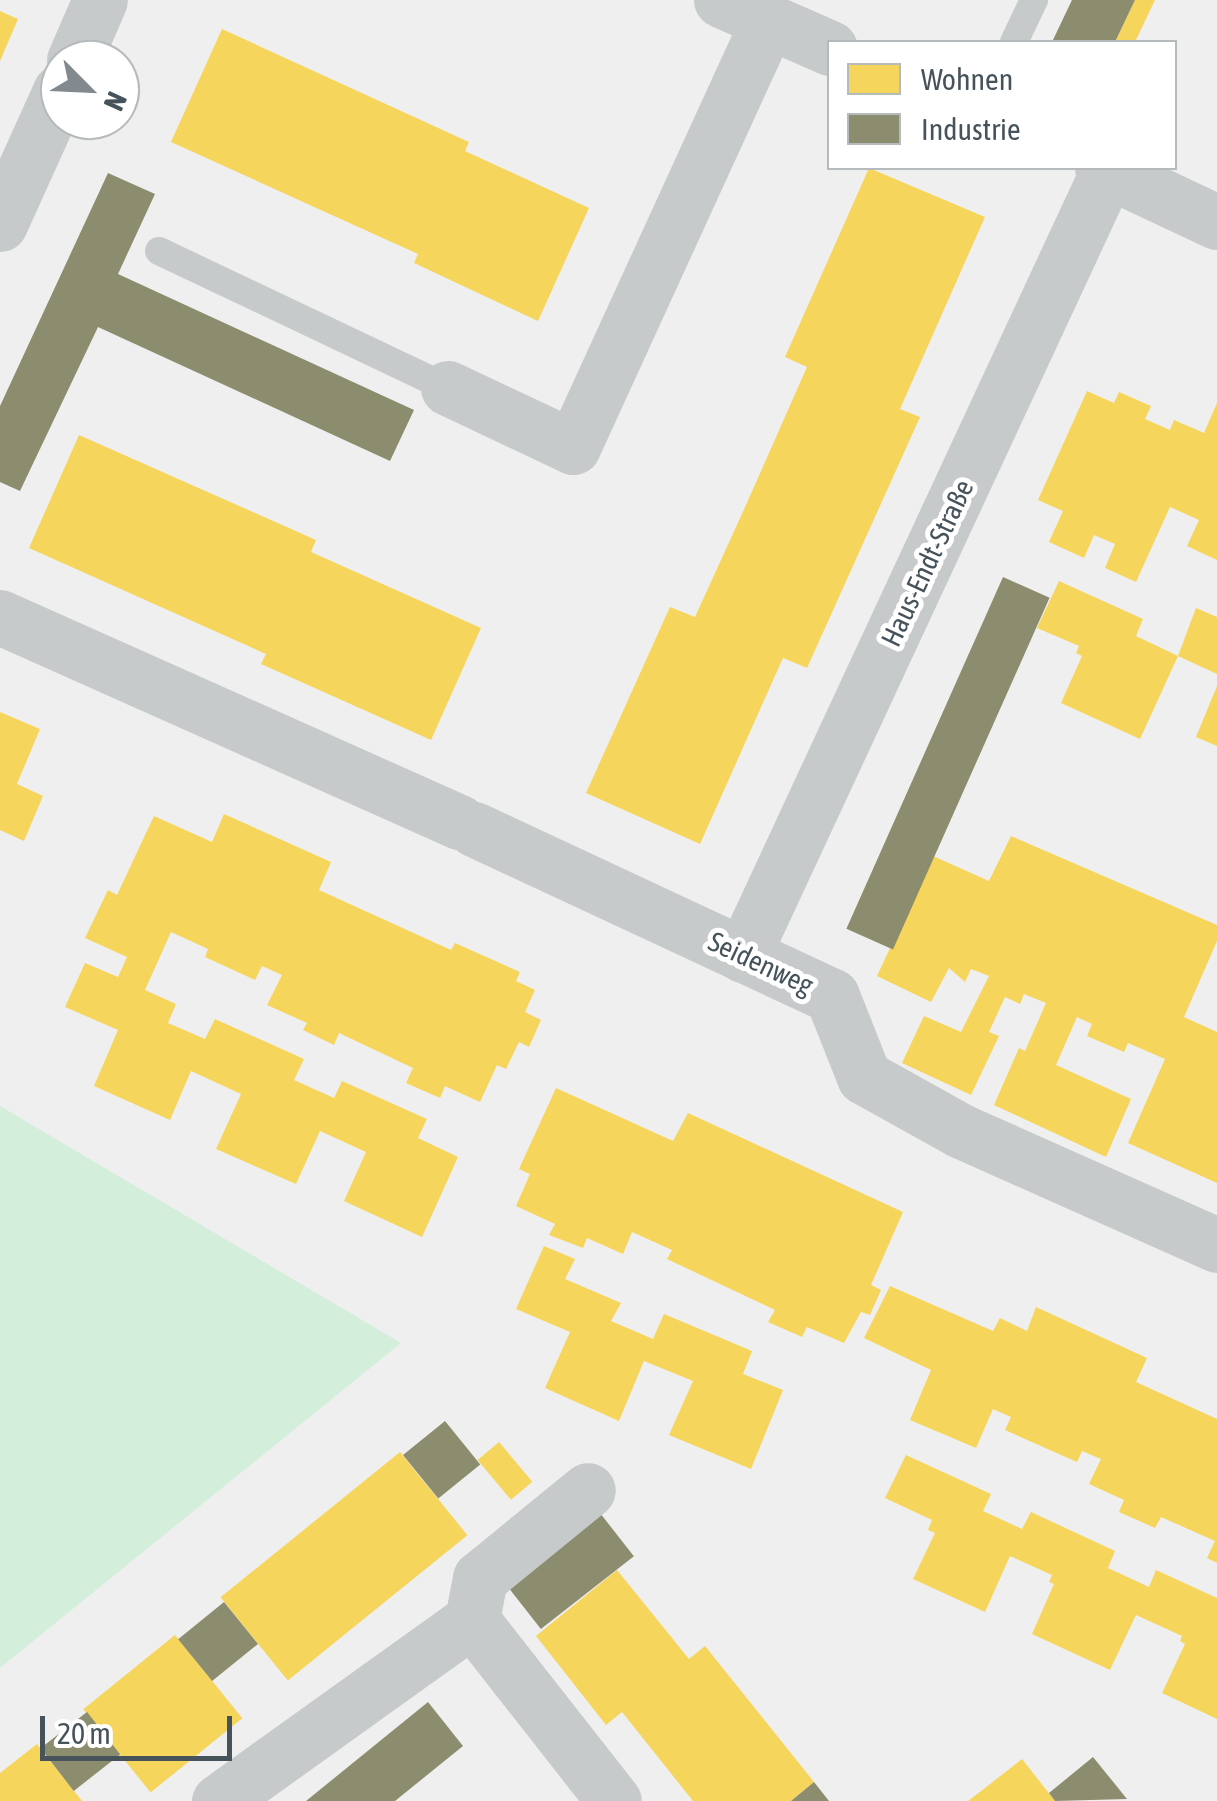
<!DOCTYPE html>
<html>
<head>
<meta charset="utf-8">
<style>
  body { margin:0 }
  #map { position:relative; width:1217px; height:1801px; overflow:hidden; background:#f0efef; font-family:"Asap Condensed",sans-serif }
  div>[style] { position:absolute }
  .green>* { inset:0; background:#d4eedc }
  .homes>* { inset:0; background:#f6d55c; transform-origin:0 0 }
  .industry>* { inset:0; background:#8c8c6e; transform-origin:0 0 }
  .service>* { height:28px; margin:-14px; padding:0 14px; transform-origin:14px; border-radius:14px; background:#c7cacb }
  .minor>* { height:55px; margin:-27.5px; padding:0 27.5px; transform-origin:27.5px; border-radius:27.5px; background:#c7cacb }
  span { translate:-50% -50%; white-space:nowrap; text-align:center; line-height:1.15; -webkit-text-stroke:10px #fff; paint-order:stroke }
  .street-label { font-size:28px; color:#46535b }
  .legend { position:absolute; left:827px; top:40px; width:350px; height:130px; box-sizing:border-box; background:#fff; border:2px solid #b5babd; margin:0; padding:12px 18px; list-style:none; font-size:30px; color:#46535b }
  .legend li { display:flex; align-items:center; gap:20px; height:50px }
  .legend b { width:50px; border:2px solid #b5babd }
  .north { position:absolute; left:40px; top:40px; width:100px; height:100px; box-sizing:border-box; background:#fff; border:2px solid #b5babd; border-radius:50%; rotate:114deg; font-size:28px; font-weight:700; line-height:40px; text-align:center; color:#46535b }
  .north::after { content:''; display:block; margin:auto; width:35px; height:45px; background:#828a8f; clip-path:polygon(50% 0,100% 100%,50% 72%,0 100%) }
  .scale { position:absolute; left:40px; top:1716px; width:192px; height:45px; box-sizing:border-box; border:5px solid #46535b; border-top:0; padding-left:12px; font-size:30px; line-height:35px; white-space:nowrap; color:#46535b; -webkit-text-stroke:8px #fff; paint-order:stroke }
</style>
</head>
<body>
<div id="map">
  <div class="green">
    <div style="clip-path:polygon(0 1106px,401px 1343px,0 1668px)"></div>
  </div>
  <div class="homes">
    <div style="clip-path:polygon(1135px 0,1155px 0,1135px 42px,1115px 42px)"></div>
    <div style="clip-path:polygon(0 11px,18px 19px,0 61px)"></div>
    <div style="clip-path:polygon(222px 29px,469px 142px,465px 151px,589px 208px,538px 321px,414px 263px,418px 254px,171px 142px)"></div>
    <div style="clip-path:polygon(869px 168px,985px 217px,900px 409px,920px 417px,807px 668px,783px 658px,700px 844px,586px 793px,670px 607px,695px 617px,746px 505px,807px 367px,785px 357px)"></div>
    <div style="clip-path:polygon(1087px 391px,1114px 403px,1119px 392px,1151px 406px,1145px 419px,1170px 430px,1174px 420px,1204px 433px,1217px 403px,1217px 560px,1187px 546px,1199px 520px,1170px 507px,1136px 582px,1105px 568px,1115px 544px,1094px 535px,1084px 558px,1049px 542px,1063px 511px,1038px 500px)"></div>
    <div style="clip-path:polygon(79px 435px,316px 540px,311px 552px,481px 628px,431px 740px,261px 664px,266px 654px,29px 548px)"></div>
    <div style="clip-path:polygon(1059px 581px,1143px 619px,1136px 636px,1178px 656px,1140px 739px,1061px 703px,1082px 656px,1076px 653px,1079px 646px,1037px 628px)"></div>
    <div style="clip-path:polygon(1196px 608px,1217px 617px,1217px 674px,1178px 656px)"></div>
    <div style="clip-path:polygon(1217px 686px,1217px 746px,1196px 737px)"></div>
    <div style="clip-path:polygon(0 712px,40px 729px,17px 784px,43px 796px,24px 841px,0 830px)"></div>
    <div style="clip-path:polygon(224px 814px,331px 862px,319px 890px,451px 950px,455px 943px,520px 972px,516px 981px,535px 990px,525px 1012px,541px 1020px,529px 1047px,519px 1042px,506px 1069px,497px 1065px,480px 1102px,445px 1086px,440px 1098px,406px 1083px,413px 1068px,339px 1033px,334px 1045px,303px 1030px,307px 1023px,267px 1005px,282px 975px,262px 966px,255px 980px,205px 957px,208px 949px,171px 932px,145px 990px,176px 1004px,168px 1023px,205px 1039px,215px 1019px,304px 1059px,294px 1080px,334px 1098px,342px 1081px,427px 1119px,418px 1138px,458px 1157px,422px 1237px,344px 1201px,366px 1152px,320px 1131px,296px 1184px,216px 1149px,241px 1094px,191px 1071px,170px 1120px,94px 1086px,118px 1030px,65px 1007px,85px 963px,118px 977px,127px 957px,85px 938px,108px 890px,117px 895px,154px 816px,212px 842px)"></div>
    <div style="clip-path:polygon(1011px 836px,1217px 925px,1217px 941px,1184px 1017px,1217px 1032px,1217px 1183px,1128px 1143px,1165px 1059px,1128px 1043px,1124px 1052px,1087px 1036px,1092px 1024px,1077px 1017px,1056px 1065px,1131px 1099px,1106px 1157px,994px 1105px,1019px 1048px,1025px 1051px,1046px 1003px,1024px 994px,1020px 1004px,1005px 997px,989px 1032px,999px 1036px,971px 1095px,902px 1063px,924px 1016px,961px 1032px,989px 976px,971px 969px,965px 982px,949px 968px,931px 1002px,877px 976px,933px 856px,989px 881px)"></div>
    <div style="clip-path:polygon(556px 1088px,673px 1141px,688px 1113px,903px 1212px,871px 1285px,881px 1290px,870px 1315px,861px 1312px,844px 1343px,807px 1327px,802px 1337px,768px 1322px,775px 1310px,667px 1259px,672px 1250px,632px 1232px,623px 1254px,587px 1238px,583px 1248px,549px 1235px,555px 1224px,516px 1206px,530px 1174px,519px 1169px)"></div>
    <div style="clip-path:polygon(544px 1246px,575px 1259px,565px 1279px,621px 1303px,611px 1321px,653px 1339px,664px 1314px,752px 1351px,743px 1374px,783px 1390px,751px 1469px,669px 1435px,693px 1381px,644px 1361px,619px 1421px,545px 1388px,570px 1332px,516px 1309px)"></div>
    <div style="clip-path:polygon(890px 1286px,993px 1331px,1000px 1318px,1027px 1331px,1036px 1307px,1147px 1358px,1136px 1382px,1217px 1419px,1217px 1563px,1207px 1558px,1215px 1541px,1161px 1517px,1155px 1528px,1119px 1512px,1124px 1500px,1089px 1484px,1101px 1459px,1082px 1451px,1077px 1462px,1005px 1430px,1011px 1417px,993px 1409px,976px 1448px,910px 1420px,931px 1370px,864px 1338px)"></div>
    <div style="left:499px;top:1442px;width:52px;height:28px;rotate:50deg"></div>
    <div style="left:400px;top:1452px;width:107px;height:231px;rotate:51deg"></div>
    <div style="clip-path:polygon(906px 1455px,991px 1494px,983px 1511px,1022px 1529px,1031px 1512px,1115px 1551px,1108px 1568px,1149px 1587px,1156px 1570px,1217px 1598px,1217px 1719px,1162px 1693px,1185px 1644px,1180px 1641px,1182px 1636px,1136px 1615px,1110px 1670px,1032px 1634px,1054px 1584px,1049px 1582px,1052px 1575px,1010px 1556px,985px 1612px,913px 1579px,935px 1533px,928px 1530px,932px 1520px,885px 1498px)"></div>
    <div style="clip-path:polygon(617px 1570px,689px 1659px,705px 1646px,814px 1782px,791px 1801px,693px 1801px,622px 1712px,606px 1725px,536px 1636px)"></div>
    <div style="left:175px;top:1635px;width:107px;height:118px;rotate:51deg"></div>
    <div style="clip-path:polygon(37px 1744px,40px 1748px,82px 1801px,0 1801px,0 1773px)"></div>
    <div style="clip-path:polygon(1022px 1759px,1055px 1801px,968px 1801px,976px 1795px)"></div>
  </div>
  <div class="industry">
    <div style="clip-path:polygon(1072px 0,1135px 0,1115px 42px,1052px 42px)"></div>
    <div style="clip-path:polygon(108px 173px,155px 194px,118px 274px,414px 410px,390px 461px,98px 327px,20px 491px,0 482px,0 406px)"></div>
    <div style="left:1003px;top:577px;width:51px;height:385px;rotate:24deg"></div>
    <div style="left:445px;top:1421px;width:56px;height:54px;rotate:51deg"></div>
    <div style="left:600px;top:1513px;width:55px;height:118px;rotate:52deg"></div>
    <div style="left:224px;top:1602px;width:54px;height:59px;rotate:51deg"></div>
    <div style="clip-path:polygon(428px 1702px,463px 1746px,395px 1801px,306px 1801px)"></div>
    <div style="left:87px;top:1712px;width:54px;height:59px;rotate:52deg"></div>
    <div style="clip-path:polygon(1093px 1757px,1127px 1799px,1055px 1801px,1049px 1793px)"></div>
    <div style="clip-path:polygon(814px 1782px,829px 1801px,791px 1801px)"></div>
  </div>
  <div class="service">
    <div style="left:1014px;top:42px;width:47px;rotate:-64.5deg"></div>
    <div style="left:159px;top:251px;width:320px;rotate:25.4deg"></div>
  </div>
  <div class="minor">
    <div style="left:721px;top:0;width:119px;rotate:23.8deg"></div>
    <div style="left:74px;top:60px;width:65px;rotate:-66.6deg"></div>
    <div style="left:1102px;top:168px;width:127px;rotate:25.2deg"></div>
    <div style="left:0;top:224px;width:146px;rotate:-65.7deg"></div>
    <div style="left:448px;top:388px;width:138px;rotate:25.3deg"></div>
    <div style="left:573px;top:447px;width:469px;rotate:-65.4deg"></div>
    <div style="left:0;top:617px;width:503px;rotate:24.07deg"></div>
    <div style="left:474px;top:829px;width:395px;rotate:25deg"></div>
    <div style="left:832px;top:996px;width:87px;rotate:68.4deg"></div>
    <div style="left:864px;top:1077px;width:111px;rotate:29.1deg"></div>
    <div style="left:961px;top:1131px;width:280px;rotate:24deg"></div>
    <div style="left:743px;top:955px;width:866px;rotate:-65.06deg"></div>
    <div style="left:472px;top:1620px;width:230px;rotate:51.9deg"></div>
    <div style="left:219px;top:1801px;width:311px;rotate:-35.6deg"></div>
    <div style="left:472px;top:1620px;width:43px;rotate:-79.2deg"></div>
    <div style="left:480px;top:1578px;width:139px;rotate:-39.2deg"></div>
  </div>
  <div class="street-label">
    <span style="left:927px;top:563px;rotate:-65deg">Haus-Endt-Straße</span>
    <span style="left:761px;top:963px;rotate:25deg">Seidenweg</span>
  </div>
  <ul class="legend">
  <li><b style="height:28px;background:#f6d55c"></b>Wohnen</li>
  <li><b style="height:28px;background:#8c8c6e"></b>Industrie</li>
  </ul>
  <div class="north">N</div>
  <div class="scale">20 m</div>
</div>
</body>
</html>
